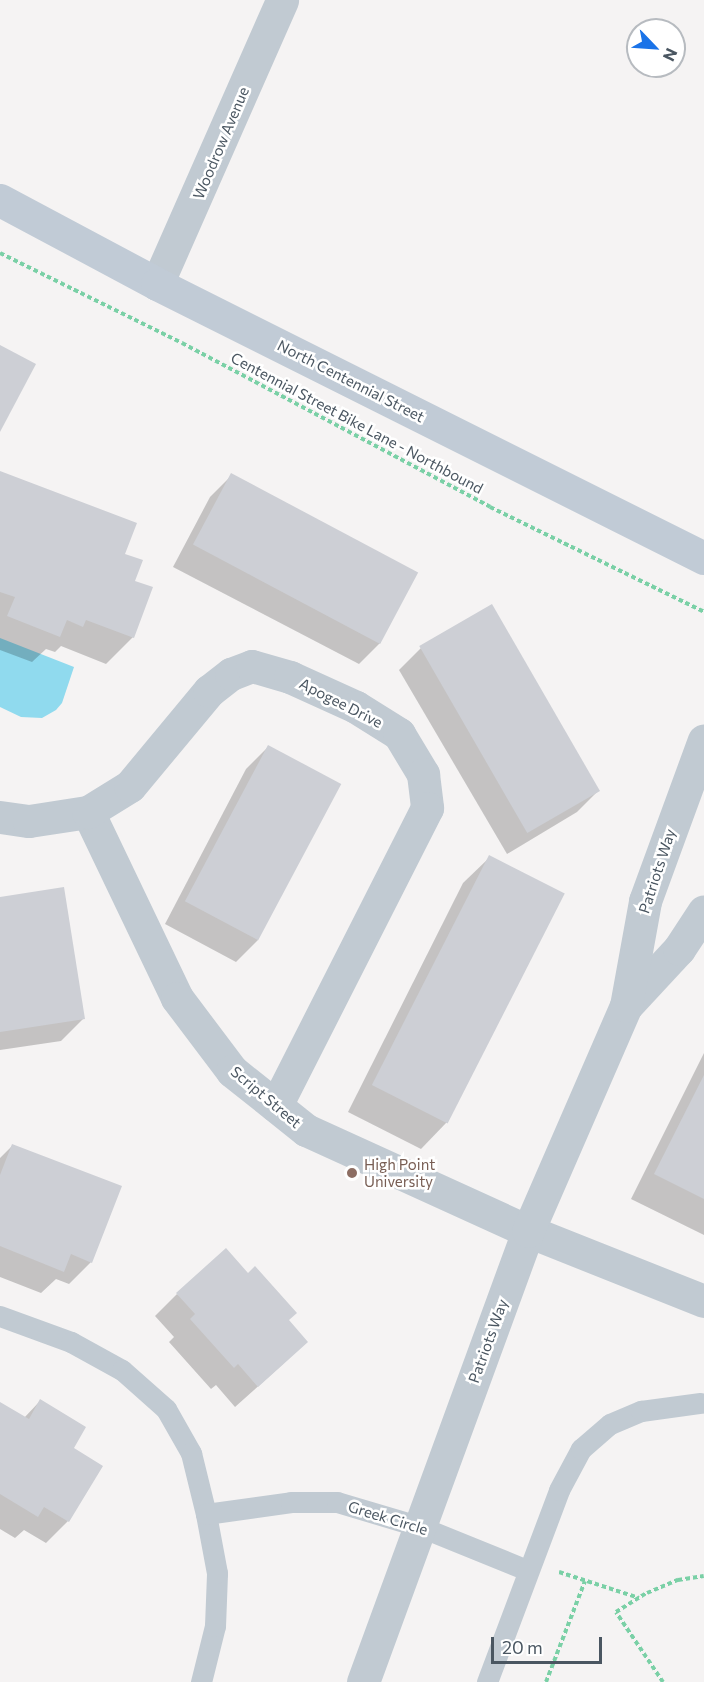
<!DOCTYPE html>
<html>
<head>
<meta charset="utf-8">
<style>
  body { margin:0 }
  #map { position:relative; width:704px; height:1682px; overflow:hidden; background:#f5f3f3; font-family:Commissioner,sans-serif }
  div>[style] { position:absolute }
  .water>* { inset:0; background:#90daee }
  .shadow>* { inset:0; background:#0003 }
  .building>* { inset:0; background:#cdcfd5; transform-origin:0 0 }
  .path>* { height:4px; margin-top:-2px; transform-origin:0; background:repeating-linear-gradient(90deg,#7ad0a6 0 4.5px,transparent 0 7.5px) }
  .service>* { height:21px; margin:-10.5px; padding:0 10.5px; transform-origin:10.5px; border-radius:10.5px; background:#c1cad2 }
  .minor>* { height:33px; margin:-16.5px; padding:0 16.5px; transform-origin:16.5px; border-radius:16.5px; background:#c1cad2 }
  .secondary>* { height:33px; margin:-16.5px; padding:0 16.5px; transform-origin:16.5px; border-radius:16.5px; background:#c1cbd6 }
  .dots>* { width:16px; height:16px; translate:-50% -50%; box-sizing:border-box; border:3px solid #fff; border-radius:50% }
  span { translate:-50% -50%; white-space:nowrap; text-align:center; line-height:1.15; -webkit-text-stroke:5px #fff; paint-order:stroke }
  .street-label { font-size:15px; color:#4a5661 }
  .education-label { font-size:15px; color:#785e54 }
  .left { translate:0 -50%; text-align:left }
  .north { position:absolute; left:626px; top:18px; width:60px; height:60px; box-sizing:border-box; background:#fff; border:2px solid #b7bbc0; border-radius:50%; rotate:115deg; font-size:16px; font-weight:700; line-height:24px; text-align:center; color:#4a5661 }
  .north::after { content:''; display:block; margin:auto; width:21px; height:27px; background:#1a73e8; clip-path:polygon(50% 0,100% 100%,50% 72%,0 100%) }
  .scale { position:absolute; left:491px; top:1637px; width:111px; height:27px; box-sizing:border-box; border:3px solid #4a5661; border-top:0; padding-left:8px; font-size:18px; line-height:21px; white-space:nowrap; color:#4a5661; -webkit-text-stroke:4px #fff; paint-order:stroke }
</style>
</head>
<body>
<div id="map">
  <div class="water">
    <div style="clip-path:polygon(0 638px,74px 667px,62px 703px,56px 710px,42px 718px,21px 717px,0 707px)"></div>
  </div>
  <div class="shadow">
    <div style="clip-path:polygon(232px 475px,381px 642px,359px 664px,173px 567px,210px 497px)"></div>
    <div style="clip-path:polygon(0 502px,123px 554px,133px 582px,133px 637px,106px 664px,61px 646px,55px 652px,46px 649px,32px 662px,0 650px)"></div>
    <div style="clip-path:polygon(421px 648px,599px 790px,577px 812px,507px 854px,399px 670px)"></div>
    <div style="clip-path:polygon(268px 747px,258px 940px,236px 962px,165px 924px,246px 769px)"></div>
    <div style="clip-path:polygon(490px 857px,447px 1122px,421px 1149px,348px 1112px,463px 883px)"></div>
    <div style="clip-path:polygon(0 898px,83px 1019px,61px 1041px,0 1050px)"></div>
    <div style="clip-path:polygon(704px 1053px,704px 1235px,631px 1199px)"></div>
    <div style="clip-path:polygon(13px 1145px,91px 1262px,69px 1284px,56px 1279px,41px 1293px,0 1277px,0 1158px)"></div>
    <div style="clip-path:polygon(177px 1294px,284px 1363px,235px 1407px,216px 1385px,211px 1389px,169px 1342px,174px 1337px,155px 1316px)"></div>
    <div style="clip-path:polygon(40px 1401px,72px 1449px,68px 1521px,46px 1543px,24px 1530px,15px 1538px,0 1529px,0 1403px,24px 1418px)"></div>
  </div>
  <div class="building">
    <div style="clip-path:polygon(0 345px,36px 364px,0 432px)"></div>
    <div style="clip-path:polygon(0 471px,137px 523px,125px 554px,143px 560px,135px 581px,153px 587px,134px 638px,86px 620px,83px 627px,67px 620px,60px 637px,7px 616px,15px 597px,0 592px)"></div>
    <div style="left:231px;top:473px;width:212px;height:81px;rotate:28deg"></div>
    <div style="left:492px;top:604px;width:216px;height:84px;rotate:60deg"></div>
    <div style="left:268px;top:745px;width:83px;height:177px;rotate:28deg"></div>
    <div style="left:489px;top:855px;width:85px;height:258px;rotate:27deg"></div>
    <div style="clip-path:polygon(64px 887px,85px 1019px,0 1032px,0 897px)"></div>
    <div style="clip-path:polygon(704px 1075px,704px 1199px,654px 1174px)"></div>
    <div style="clip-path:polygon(12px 1144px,122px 1186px,92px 1263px,71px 1254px,64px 1272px,0 1246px,0 1175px)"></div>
    <div style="clip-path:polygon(226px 1248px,248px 1273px,255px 1266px,297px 1313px,289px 1320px,308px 1342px,258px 1387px,238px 1364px,234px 1368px,190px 1319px,195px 1314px,176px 1293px)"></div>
    <div style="clip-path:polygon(40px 1399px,86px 1427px,74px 1448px,103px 1466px,69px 1522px,44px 1507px,38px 1517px,0 1494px,0 1402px,29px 1419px)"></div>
  </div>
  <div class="path">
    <div style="left:0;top:253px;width:203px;rotate:26.3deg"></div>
    <div style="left:182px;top:343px;width:349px;rotate:28deg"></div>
    <div style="left:490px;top:507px;width:238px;rotate:26.1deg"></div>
    <div style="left:559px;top:1572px;width:84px;rotate:18deg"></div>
    <div style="left:546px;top:1682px;width:108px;rotate:-68.9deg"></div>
    <div style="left:663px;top:1682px;width:84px;rotate:-123.9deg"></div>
    <div style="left:616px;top:1612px;width:36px;rotate:-32deg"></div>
    <div style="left:647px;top:1593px;width:34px;rotate:-23deg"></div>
    <div style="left:678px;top:1580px;width:26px;rotate:-9deg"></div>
  </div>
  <div class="service">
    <div style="left:0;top:1316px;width:76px;rotate:20.1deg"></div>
    <div style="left:71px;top:1342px;width:58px;rotate:28.8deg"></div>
    <div style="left:122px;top:1370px;width:59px;rotate:41.6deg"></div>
    <div style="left:166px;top:1409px;width:51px;rotate:60.4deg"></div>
    <div style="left:191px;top:1453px;width:63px;rotate:76.2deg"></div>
    <div style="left:201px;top:1682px;width:58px;rotate:-76deg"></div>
    <div style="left:215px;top:1626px;width:53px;rotate:-87.8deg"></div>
    <div style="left:217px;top:1573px;width:60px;rotate:-100.6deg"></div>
    <div style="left:206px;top:1514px;width:86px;rotate:-8deg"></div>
    <div style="left:291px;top:1502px;width:46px"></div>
    <div style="left:337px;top:1502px;width:88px;rotate:16.6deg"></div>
    <div style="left:421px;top:1527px;width:114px;rotate:22.1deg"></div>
    <div style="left:487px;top:1682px;width:205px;rotate:-69.4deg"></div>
    <div style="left:559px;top:1490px;width:47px;rotate:-61.8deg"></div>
    <div style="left:581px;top:1449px;width:38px;rotate:-41deg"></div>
    <div style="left:610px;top:1424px;width:34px;rotate:-23deg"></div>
    <div style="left:641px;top:1411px;width:60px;rotate:-7.7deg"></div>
  </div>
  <div class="minor">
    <div style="left:157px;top:284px;width:310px;rotate:-66.2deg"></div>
    <div style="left:88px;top:812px;width:206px;rotate:64.4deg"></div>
    <div style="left:177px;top:998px;width:91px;rotate:53deg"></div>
    <div style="left:232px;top:1071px;width:95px;rotate:38.6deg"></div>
    <div style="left:306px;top:1130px;width:244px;rotate:24.5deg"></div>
    <div style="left:528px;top:1231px;width:189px;rotate:21.7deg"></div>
    <div style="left:0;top:817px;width:29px;rotate:8deg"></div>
    <div style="left:29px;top:821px;width:60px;rotate:-8.7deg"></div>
    <div style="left:88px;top:812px;width:49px;rotate:-31.8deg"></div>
    <div style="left:130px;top:786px;width:124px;rotate:-50.3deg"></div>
    <div style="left:209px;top:691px;width:28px;rotate:-38deg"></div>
    <div style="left:231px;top:674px;width:22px;rotate:-21deg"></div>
    <div style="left:252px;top:666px;width:40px;rotate:16deg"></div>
    <div style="left:290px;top:677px;width:72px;rotate:24.4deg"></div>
    <div style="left:356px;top:707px;width:51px;rotate:32.1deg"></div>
    <div style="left:399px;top:734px;width:47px;rotate:59deg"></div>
    <div style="left:423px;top:774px;width:34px;rotate:83deg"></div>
    <div style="left:427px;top:808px;width:334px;rotate:116.9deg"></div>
    <div style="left:626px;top:1006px;width:78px;rotate:-47.1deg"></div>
    <div style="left:679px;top:949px;width:45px;rotate:-56.7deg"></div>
    <div style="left:363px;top:1682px;width:480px;rotate:-69.9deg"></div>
    <div style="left:528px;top:1231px;width:245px;rotate:-66.5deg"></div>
    <div style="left:626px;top:1006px;width:107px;rotate:-79.7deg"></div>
    <div style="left:645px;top:901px;width:171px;rotate:-69.9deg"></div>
  </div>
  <div class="secondary">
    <div style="left:0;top:200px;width:178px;rotate:28.1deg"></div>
    <div style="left:157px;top:284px;width:612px;rotate:26.61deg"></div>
  </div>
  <div class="dots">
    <div style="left:352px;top:1173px;background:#8d6e63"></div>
  </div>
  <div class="street-label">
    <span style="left:221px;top:143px;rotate:-67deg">Woodrow Avenue</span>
    <span style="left:351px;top:381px;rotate:27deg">North Centennial Street</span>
    <span style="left:357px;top:423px;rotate:28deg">Centennial Street Bike Lane - Northbound</span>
    <span style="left:341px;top:703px;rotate:27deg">Apogee Drive</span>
    <span style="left:657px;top:871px;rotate:-72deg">Patriots Way</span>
    <span style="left:266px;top:1097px;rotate:40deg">Script Street</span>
    <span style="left:488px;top:1341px;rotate:-70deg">Patriots Way</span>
    <span style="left:388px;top:1518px;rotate:17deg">Greek Circle</span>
  </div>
  <div class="education-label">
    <span class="left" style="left:364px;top:1173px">High Point<br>University</span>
  </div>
  <div class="north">N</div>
  <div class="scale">20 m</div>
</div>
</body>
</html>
